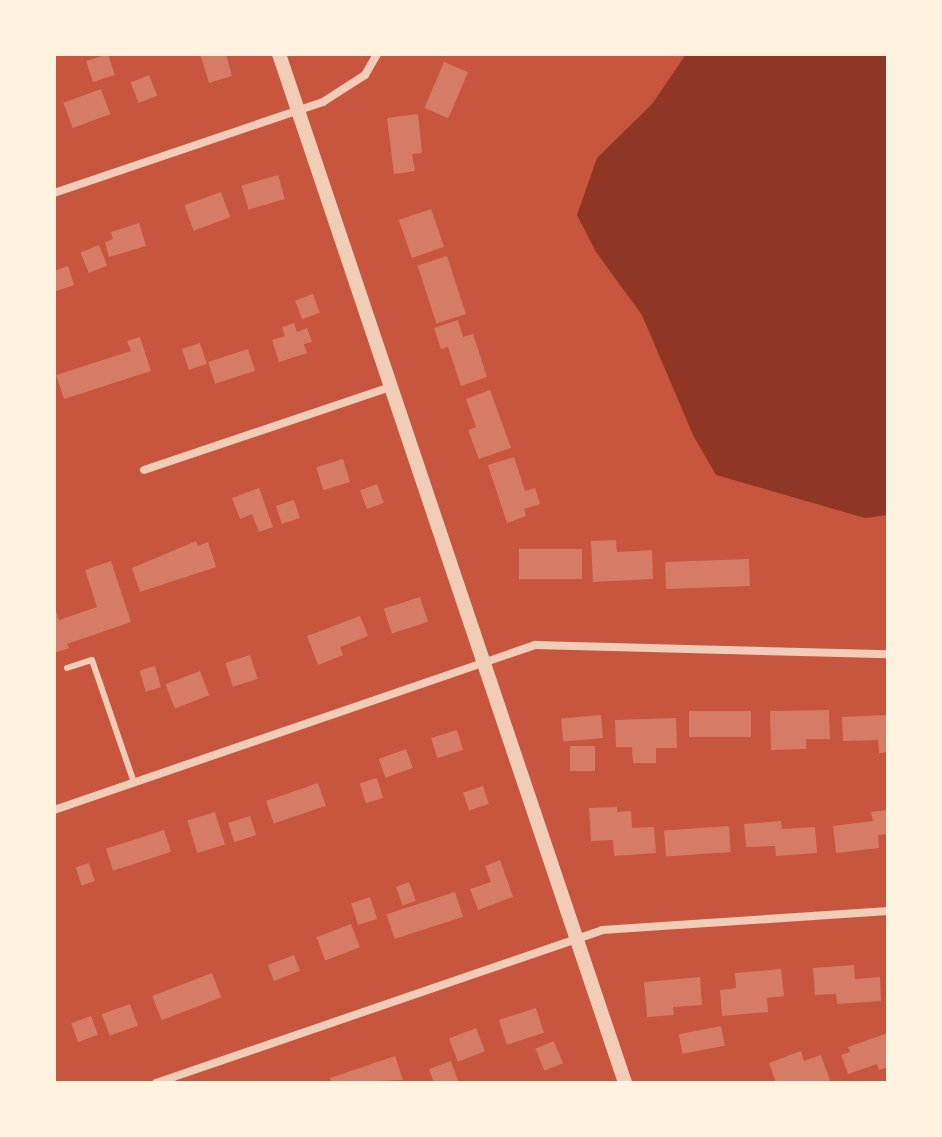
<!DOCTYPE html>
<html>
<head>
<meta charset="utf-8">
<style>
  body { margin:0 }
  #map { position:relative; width:942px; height:1137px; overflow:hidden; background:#c8553d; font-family:"IBM Plex Sans",sans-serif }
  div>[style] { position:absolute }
  .water>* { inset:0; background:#8f3625 }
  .building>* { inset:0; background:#d67c66; transform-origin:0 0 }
  .service>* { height:6px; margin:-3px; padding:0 3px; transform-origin:3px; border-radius:3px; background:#f1ccb7 }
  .minor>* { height:8px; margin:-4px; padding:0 4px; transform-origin:4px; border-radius:4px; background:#f1ccb7 }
  .tertiary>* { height:14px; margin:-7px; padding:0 7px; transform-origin:7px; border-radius:7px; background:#f1ccb7 }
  span { translate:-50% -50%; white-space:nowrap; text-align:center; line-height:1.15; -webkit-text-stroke:8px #fff3e0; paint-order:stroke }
  .frame { position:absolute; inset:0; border:56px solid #fff3e0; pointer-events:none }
</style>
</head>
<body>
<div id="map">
  <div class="water">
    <div style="clip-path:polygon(686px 54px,888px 54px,888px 515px,865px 518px,716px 475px,693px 435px,642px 315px,596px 252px,577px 215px,597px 158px,652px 104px)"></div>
  </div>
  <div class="building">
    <div style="left:108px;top:54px;width:22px;height:23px;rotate:72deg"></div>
    <div style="clip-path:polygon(200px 54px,226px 54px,232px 76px,209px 83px)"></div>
    <div style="left:444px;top:62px;width:26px;height:50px;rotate:23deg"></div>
    <div style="left:149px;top:75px;width:22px;height:20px;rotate:68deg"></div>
    <div style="left:101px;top:89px;width:27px;height:40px;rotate:70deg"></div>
    <div style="clip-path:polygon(418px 114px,422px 153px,412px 154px,415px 171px,394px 174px,387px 118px)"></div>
    <div style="left:278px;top:175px;width:25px;height:38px;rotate:74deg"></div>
    <div style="left:221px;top:192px;width:27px;height:39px;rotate:70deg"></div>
    <div style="left:431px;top:209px;width:40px;height:34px;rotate:71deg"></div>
    <div style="clip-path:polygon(139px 223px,146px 246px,109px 257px,105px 242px,113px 239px,111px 232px)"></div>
    <div style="left:99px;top:245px;width:22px;height:20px;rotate:68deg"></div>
    <div style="left:447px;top:256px;width:61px;height:31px;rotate:72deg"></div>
    <div style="clip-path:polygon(68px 266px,74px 285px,54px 292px,54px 271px)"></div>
    <div style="left:313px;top:294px;width:20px;height:19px;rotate:70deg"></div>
    <div style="clip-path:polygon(458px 320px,463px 337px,473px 334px,487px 377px,461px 386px,448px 347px,441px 349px,434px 328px)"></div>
    <div style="clip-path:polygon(294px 323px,297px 332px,307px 328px,312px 342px,304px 344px,307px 353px,279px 362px,272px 340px,285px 336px,282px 327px)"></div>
    <div style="clip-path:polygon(140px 337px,151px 371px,64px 399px,56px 375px,131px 351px,127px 341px)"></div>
    <div style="left:200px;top:343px;width:22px;height:19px;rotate:72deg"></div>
    <div style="left:248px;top:349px;width:23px;height:42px;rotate:72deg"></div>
    <div style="clip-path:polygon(490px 390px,511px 448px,479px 459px,468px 430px,476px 427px,466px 399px)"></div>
    <div style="clip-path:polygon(514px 457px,525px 491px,535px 488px,540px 504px,524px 509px,526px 516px,507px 523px,488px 465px)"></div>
    <div style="left:343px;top:459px;width:24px;height:28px;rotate:73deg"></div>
    <div style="left:377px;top:484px;width:20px;height:18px;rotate:70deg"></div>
    <div style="clip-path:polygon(259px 488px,273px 527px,259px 532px,252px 514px,240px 519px,232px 498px)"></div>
    <div style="left:294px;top:500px;width:19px;height:19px;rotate:72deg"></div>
    <div style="clip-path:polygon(616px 540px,617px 552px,652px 550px,653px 579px,593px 582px,591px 541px)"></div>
    <div style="clip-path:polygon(196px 541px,198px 546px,208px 542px,216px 567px,140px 592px,132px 568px)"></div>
    <div style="left:582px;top:549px;width:30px;height:63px;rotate:90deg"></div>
    <div style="left:749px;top:559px;width:27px;height:84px;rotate:88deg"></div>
    <div style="clip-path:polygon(111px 561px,131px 622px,67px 644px,69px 648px,54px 653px,54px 606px,59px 620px,97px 607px,85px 570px)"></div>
    <div style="left:420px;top:597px;width:26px;height:38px;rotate:72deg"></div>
    <div style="clip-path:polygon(360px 616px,368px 636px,340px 647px,343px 655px,318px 665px,307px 636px)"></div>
    <div style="left:250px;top:655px;width:25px;height:26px;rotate:72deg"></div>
    <div style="left:155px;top:666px;width:22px;height:16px;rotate:74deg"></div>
    <div style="left:200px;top:671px;width:26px;height:37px;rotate:69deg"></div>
    <div style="clip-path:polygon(829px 710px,830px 739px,806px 739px,806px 749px,771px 750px,770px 711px)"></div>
    <div style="left:751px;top:711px;width:26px;height:62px;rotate:90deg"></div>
    <div style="left:601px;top:715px;width:23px;height:40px;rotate:85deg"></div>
    <div style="clip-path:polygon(888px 715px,888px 752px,879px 753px,878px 740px,843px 741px,842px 717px)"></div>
    <div style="clip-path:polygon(676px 718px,677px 748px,656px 748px,656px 763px,633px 763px,632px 747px,616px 747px,615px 720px)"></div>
    <div style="left:457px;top:730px;width:21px;height:27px;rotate:73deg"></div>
    <div style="left:570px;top:746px;width:25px;height:25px"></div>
    <div style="left:406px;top:749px;width:20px;height:29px;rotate:70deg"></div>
    <div style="left:377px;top:778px;width:21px;height:18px;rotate:73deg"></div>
    <div style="left:318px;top:783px;width:24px;height:55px;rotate:71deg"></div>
    <div style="left:483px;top:786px;width:19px;height:21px;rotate:72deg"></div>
    <div style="clip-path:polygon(617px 807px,617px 812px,631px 811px,632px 828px,654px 827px,656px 853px,614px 856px,613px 840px,591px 841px,589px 808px)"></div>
    <div style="clip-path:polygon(888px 810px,888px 834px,878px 835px,879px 848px,836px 853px,833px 826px,873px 821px,871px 812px)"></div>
    <div style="left:215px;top:812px;width:34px;height:29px;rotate:73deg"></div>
    <div style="left:250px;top:816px;width:20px;height:23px;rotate:72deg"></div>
    <div style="clip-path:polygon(781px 821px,782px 829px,815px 827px,817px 853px,776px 856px,775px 846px,746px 847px,744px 824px)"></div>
    <div style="left:729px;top:826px;width:26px;height:65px;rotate:86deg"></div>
    <div style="left:164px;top:830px;width:23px;height:61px;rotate:72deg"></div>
    <div style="clip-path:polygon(500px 860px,513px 897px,478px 910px,470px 889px,491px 882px,485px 866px)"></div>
    <div style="left:89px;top:863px;width:19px;height:14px;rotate:72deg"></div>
    <div style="left:409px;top:882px;width:20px;height:14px;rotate:70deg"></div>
    <div style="left:455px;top:892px;width:26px;height:72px;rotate:72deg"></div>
    <div style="left:370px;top:897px;width:23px;height:20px;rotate:72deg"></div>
    <div style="left:351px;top:924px;width:25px;height:37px;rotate:69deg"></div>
    <div style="left:294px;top:955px;width:17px;height:28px;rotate:69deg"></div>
    <div style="clip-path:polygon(854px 965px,855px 979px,880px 977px,881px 1001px,837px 1004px,836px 994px,815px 995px,813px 968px)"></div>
    <div style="clip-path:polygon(781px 969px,784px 996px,767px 998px,768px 1012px,722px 1016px,720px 990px,736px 988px,735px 973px)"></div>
    <div style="left:212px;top:973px;width:26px;height:64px;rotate:69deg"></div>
    <div style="clip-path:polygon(700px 977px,702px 1005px,673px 1007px,674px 1015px,647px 1017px,644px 982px)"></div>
    <div style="left:130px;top:1004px;width:23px;height:30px;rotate:70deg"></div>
    <div style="left:536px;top:1008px;width:26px;height:39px;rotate:72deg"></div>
    <div style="left:91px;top:1016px;width:20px;height:21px;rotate:70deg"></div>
    <div style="left:721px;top:1026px;width:20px;height:43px;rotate:79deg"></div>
    <div style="left:476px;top:1028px;width:25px;height:29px;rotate:69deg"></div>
    <div style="clip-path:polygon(888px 1033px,888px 1067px,879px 1070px,877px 1064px,848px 1074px,841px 1055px,850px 1052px,848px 1047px)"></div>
    <div style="left:554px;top:1041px;width:24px;height:20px;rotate:68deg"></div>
    <div style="clip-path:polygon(801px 1051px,804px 1061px,821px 1055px,830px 1081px,776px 1083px,769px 1063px)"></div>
    <div style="clip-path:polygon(395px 1056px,403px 1080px,332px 1083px,330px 1078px)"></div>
    <div style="clip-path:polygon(451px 1061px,458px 1081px,434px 1083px,429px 1069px)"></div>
  </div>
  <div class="service">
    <div style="left:67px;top:668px;width:26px;rotate:-18deg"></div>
    <div style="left:92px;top:660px;width:130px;rotate:71.1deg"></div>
  </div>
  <div class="minor">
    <div style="left:54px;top:193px;width:284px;rotate:-18.7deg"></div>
    <div style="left:323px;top:102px;width:50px;rotate:-32.7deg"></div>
    <div style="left:365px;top:75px;width:24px;rotate:-60deg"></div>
    <div style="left:144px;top:470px;width:260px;rotate:-18.6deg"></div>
    <div style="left:54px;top:810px;width:509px;rotate:-18.93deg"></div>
    <div style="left:535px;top:645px;width:353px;rotate:1.5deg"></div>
    <div style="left:156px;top:1083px;width:472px;rotate:-18.9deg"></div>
    <div style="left:602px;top:930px;width:287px;rotate:-3.8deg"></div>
  </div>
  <div class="tertiary">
    <div style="left:279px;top:54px;width:1086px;rotate:71.41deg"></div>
  </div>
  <div class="frame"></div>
</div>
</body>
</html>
